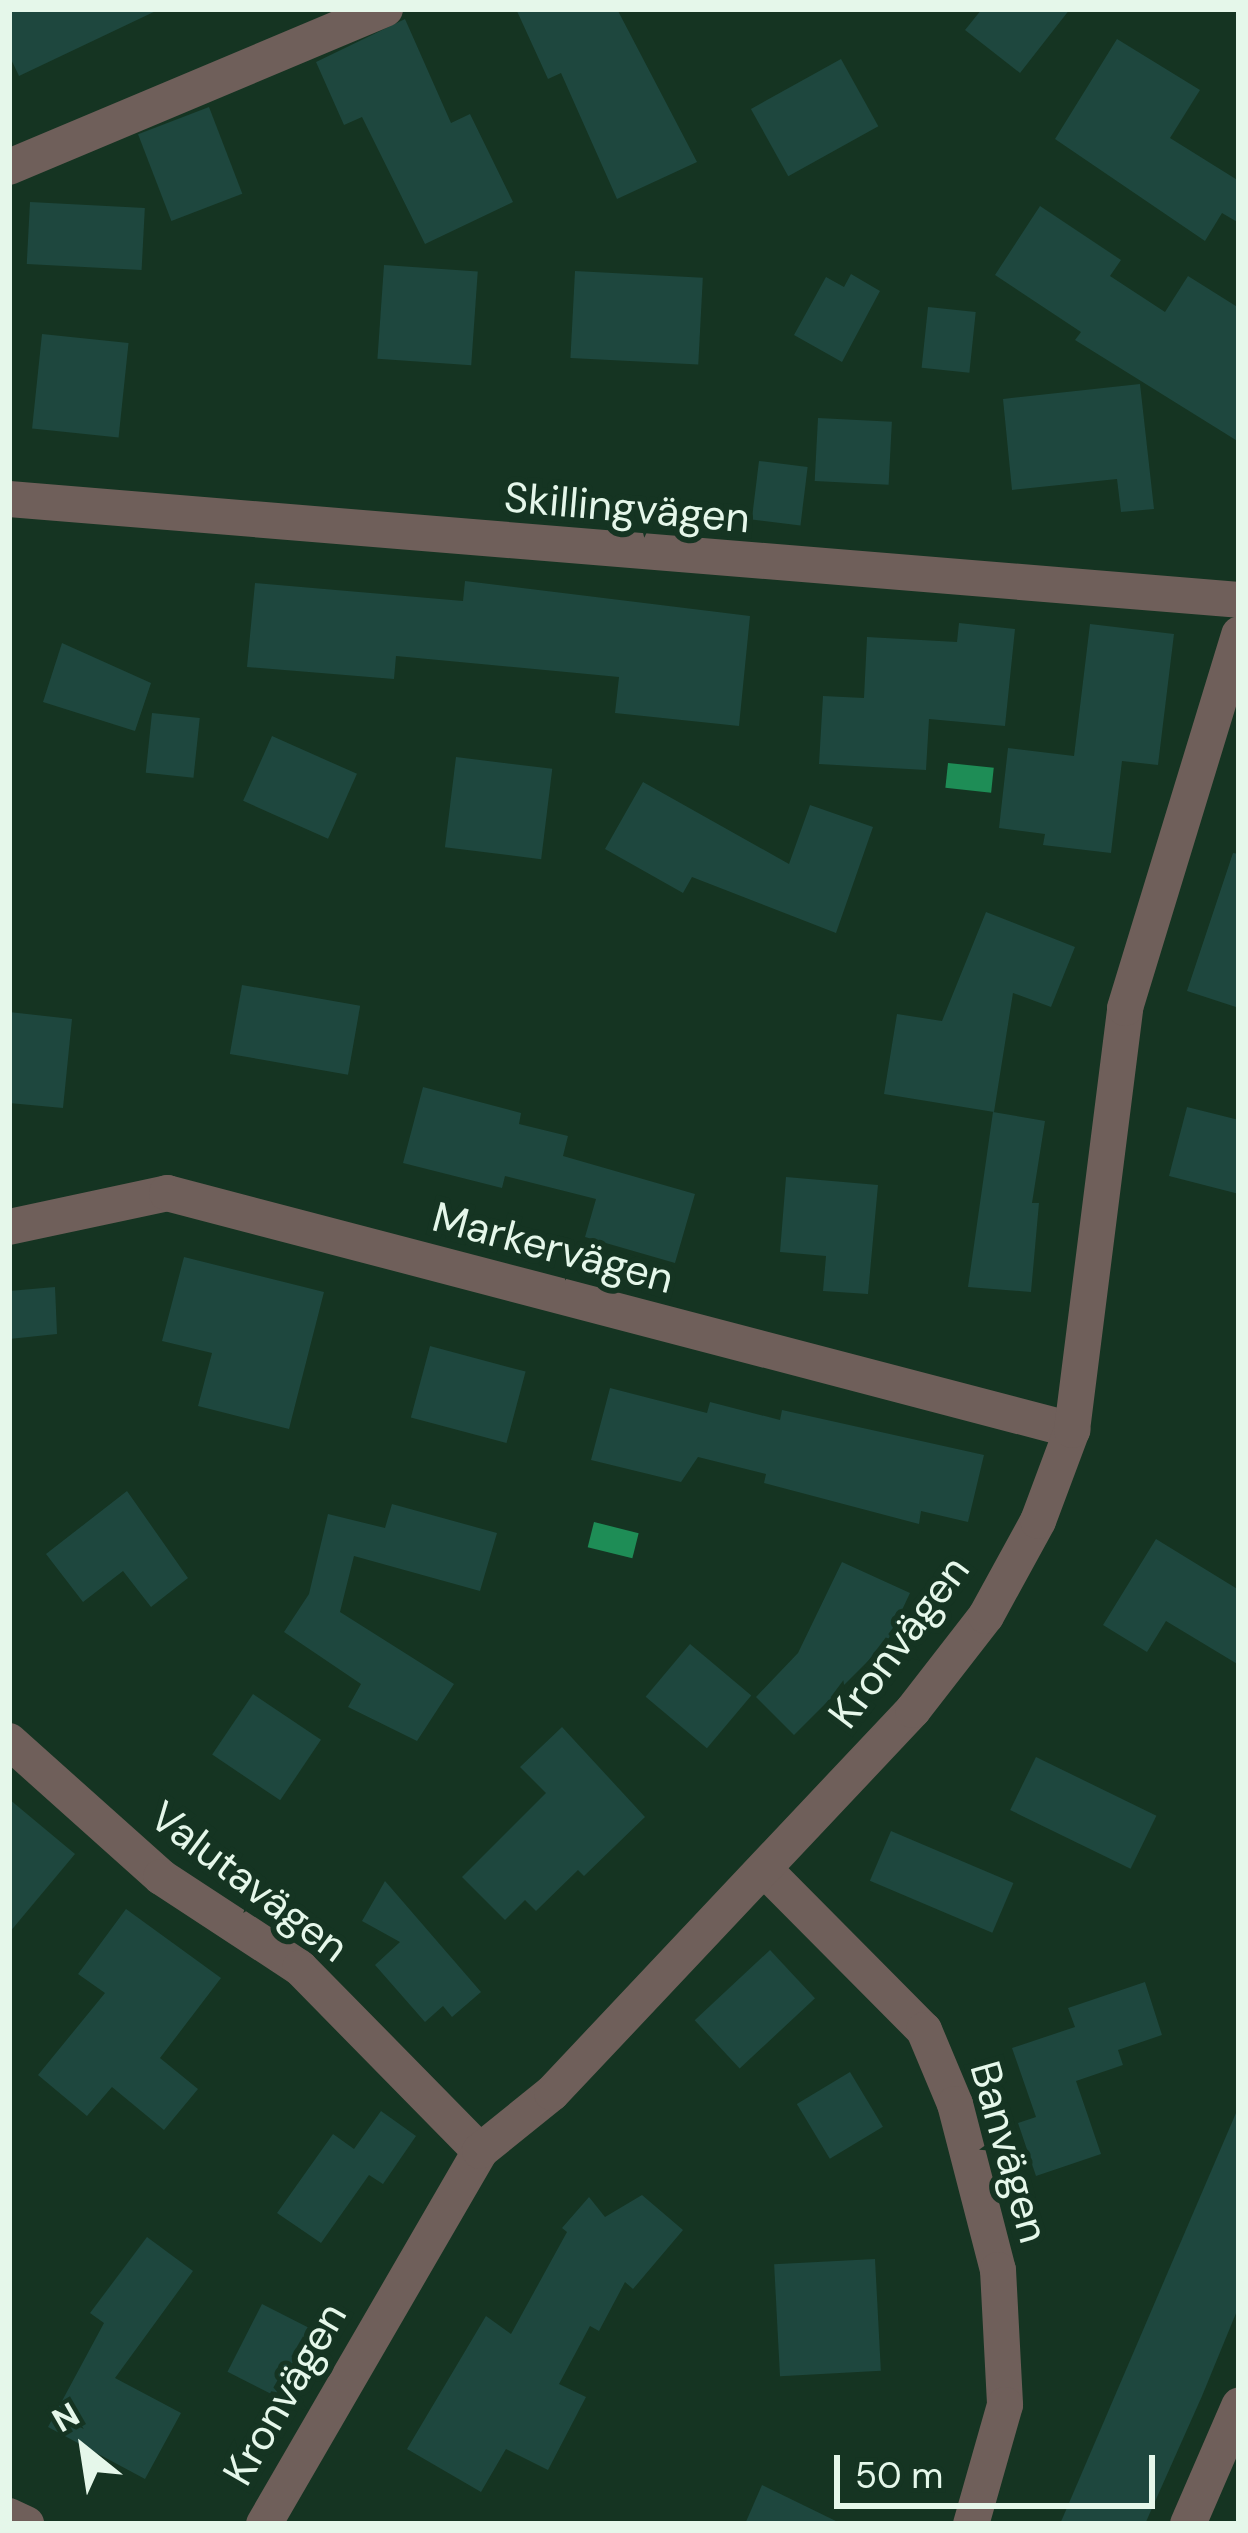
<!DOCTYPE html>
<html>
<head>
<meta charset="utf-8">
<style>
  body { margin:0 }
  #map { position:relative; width:1248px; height:2533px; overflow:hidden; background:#153422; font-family:"DM Sans",sans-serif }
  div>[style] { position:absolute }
  .water>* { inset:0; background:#1e8d56; transform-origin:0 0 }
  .building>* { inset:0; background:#1e473e; transform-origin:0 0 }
  .minor>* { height:36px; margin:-18px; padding:0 18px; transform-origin:18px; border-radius:18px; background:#6f5f5a }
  span { translate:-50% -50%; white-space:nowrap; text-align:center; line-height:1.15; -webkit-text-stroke:12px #153422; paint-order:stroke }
  .street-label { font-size:42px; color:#e5f7ea }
  .frame { position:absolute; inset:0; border:12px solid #e5f7ea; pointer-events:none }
  .north { position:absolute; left:24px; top:2389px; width:120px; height:120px; -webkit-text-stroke:9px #153422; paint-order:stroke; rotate:330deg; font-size:33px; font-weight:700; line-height:48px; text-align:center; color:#e5f7ea }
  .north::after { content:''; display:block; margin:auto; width:42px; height:54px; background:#e5f7ea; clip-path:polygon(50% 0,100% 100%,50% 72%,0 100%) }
  .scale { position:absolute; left:834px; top:2455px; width:321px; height:54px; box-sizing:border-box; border:6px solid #e5f7ea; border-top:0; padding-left:15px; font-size:36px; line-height:42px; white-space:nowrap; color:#e5f7ea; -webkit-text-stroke:9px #153422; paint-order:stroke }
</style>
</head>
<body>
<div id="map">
  <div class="water">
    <div style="left:948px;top:763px;width:46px;height:25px;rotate:6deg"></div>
    <div style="left:594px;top:1522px;width:46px;height:26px;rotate:14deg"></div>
  </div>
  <div class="building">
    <div style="clip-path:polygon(9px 9px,160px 9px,19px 76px,9px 55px)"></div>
    <div style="clip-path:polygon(516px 9px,617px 9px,697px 162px,617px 199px,561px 73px,548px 79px)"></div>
    <div style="clip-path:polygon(982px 9px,1070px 9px,1020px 73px,965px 30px)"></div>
    <div style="clip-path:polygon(405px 19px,451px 123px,470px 114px,513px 202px,425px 244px,362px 117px,344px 125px,316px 62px)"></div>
    <div style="clip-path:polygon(1117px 39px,1200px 90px,1170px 138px,1239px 181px,1239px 223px,1222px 213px,1205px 241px,1055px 139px)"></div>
    <div style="left:841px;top:59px;width:77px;height:103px;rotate:61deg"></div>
    <div style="left:209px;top:107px;width:93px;height:76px;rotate:69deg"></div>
    <div style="left:30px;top:202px;width:115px;height:62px;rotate:3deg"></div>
    <div style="clip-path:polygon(1040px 206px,1121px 260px,1110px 276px,1165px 312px,1188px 276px,1239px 308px,1239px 442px,1075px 340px,1081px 332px,995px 275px)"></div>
    <div style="left:384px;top:265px;width:94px;height:94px;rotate:4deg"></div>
    <div style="left:575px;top:271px;width:128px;height:87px;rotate:3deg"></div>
    <div style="clip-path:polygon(851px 274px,880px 291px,842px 362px,794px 335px,826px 277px,844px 287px)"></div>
    <div style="left:928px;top:307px;width:48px;height:61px;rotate:6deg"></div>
    <div style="left:42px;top:334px;width:87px;height:95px;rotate:6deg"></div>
    <div style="clip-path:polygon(1140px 384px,1154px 509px,1121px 512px,1117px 479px,1012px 490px,1003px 399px)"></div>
    <div style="left:818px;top:418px;width:74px;height:63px;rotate:3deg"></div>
    <div style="left:759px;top:461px;width:49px;height:59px;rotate:7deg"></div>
    <div style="clip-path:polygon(465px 581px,750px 616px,739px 726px,615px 713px,619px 677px,396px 656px,394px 679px,247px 667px,255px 583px,463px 601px)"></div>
    <div style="clip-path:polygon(959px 623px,1015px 629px,1005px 726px,929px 719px,926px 770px,819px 764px,823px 696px,864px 698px,867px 637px,957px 642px)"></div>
    <div style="clip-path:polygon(1090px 624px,1174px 634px,1158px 765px,1122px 761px,1111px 853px,1043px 845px,1045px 834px,999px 828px,1008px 748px,1074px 756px)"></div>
    <div style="clip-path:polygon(62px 643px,151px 683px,135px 731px,43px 702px)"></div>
    <div style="left:152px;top:713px;width:48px;height:60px;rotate:6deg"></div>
    <div style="left:272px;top:736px;width:93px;height:71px;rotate:24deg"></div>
    <div style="left:456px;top:757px;width:97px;height:91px;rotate:7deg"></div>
    <div style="clip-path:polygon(643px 782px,789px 864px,810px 805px,873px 827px,836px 933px,692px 877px,683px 893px,605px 849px)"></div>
    <div style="clip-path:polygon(1233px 853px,1239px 854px,1239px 1008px,1187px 991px)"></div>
    <div style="clip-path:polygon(986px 912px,1075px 947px,1051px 1007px,1013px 993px,994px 1112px,884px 1094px,897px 1014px,942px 1021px)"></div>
    <div style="left:242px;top:985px;width:120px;height:70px;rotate:10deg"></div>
    <div style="clip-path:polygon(9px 1012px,72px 1019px,63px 1108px,9px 1103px)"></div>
    <div style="clip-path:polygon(423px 1087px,521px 1113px,519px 1124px,568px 1136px,563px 1156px,695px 1194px,675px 1263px,585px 1237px,596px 1199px,505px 1176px,502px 1188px,403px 1163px)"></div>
    <div style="clip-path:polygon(1187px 1107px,1239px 1120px,1239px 1194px,1169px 1176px)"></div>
    <div style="clip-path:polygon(993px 1112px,1045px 1121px,1032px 1203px,1039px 1203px,1031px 1292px,968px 1287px)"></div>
    <div style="clip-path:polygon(786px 1177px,878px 1185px,868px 1294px,823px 1291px,826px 1256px,780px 1252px)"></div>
    <div style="clip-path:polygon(184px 1257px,324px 1292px,289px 1429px,198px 1406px,212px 1353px,162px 1341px)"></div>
    <div style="clip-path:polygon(55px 1287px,57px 1334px,9px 1339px,9px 1291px)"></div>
    <div style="left:430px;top:1346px;width:99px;height:74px;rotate:15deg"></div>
    <div style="clip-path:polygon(610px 1388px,707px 1413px,710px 1402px,780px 1420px,782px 1410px,984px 1455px,968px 1522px,921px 1511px,919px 1524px,764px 1483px,766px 1474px,698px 1457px,681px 1482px,591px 1460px)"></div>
    <div style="clip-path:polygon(127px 1491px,188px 1578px,151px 1607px,123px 1571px,83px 1602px,46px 1554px)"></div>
    <div style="clip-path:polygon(392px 1504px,497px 1533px,480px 1591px,354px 1556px,340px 1612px,454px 1684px,417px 1741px,348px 1707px,361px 1684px,284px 1632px,309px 1594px,328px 1514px,385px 1528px)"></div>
    <div style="clip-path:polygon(1156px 1539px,1239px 1590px,1239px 1665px,1166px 1621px,1147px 1652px,1103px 1625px)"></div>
    <div style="clip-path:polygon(842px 1562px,910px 1593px,887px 1642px,794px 1735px,756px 1697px,798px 1653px)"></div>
    <div style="left:690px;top:1644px;width:80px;height:69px;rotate:40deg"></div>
    <div style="left:253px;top:1694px;width:82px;height:73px;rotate:34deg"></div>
    <div style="clip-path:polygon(562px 1727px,645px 1817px,584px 1876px,578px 1870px,536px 1911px,525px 1900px,505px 1920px,462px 1877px,546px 1793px,520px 1767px)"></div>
    <div style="left:1036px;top:1757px;width:134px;height:59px;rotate:26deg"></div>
    <div style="clip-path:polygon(9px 1799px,75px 1854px,9px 1933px)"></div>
    <div style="left:891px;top:1831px;width:133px;height:54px;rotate:23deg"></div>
    <div style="clip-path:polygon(385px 1881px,481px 1992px,452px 2017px,443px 2006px,425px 2022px,375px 1965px,400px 1942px,362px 1921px)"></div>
    <div style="clip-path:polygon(126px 1909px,221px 1978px,160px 2058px,198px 2089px,164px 2130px,112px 2087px,87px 2116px,38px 2075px,105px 1993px,78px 1974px)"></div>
    <div style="left:770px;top:1950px;width:66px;height:103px;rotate:47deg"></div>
    <div style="clip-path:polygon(1145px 1982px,1162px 2035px,1118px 2050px,1123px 2065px,1076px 2081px,1101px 2154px,1036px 2176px,1018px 2123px,1036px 2117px,1012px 2048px,1075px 2027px,1068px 2008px)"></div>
    <div style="left:850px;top:2072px;width:64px;height:62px;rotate:59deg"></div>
    <div style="clip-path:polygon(1239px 2106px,1239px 2306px,1202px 2396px,1145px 2524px,1060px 2524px)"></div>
    <div style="clip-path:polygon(381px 2111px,416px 2136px,383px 2184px,369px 2175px,321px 2243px,277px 2213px,333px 2134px,354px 2149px)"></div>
    <div style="clip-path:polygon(642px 2195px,683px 2230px,633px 2289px,625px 2282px,599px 2331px,590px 2326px,559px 2384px,586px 2397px,548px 2470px,506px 2449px,481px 2492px,407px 2449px,486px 2316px,511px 2334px,567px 2232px,562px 2228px,589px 2197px,605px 2217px)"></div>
    <div style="clip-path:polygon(147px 2237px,193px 2271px,115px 2378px,181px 2413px,145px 2479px,48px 2427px,104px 2323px,90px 2313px)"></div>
    <div style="left:875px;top:2259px;width:112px;height:101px;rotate:87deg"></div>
    <div style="left:262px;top:2304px;width:63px;height:76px;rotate:27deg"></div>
    <div style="clip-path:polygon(762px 2485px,842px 2524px,745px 2524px)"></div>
  </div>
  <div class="minor">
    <div style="left:9px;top:167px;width:408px;rotate:-22.8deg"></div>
    <div style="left:9px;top:499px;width:1234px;rotate:4.69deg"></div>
    <div style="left:9px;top:1227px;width:162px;rotate:-12.1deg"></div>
    <div style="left:167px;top:1193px;width:936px;rotate:14.67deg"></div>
    <div style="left:9px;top:1741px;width:204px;rotate:41.8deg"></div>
    <div style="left:161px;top:1877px;width:166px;rotate:33.2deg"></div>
    <div style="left:300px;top:1968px;width:257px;rotate:45.5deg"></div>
    <div style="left:764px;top:1869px;width:227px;rotate:45.2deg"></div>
    <div style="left:924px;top:2030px;width:80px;rotate:67.3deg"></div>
    <div style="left:955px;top:2104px;width:171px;rotate:75.5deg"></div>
    <div style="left:998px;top:2270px;width:135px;rotate:87deg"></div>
    <div style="left:1005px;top:2405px;width:124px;rotate:105.9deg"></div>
    <div style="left:9px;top:2516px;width:19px;rotate:25deg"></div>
    <div style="left:264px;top:2524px;width:431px;rotate:-59.9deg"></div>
    <div style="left:480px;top:2151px;width:92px;rotate:-38.9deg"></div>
    <div style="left:552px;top:2093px;width:526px;rotate:-46.69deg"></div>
    <div style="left:913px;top:1710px;width:119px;rotate:-52.2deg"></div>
    <div style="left:986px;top:1616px;width:108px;rotate:-61.3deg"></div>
    <div style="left:1038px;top:1521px;width:97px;rotate:-69.5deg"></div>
    <div style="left:1072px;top:1430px;width:425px;rotate:-82.8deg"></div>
    <div style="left:1125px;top:1008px;width:391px;rotate:-73deg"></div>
    <div style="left:1188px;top:2524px;width:129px;rotate:-66.6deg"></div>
  </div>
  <div class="street-label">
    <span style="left:627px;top:508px;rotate:5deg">Skillingvägen</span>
    <span style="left:553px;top:1248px;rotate:15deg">Markervägen</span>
    <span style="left:899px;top:1642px;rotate:-53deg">Kronvägen</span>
    <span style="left:249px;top:1882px;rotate:37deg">Valutavägen</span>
    <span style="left:1009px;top:2152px;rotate:74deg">Banvägen</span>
    <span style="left:285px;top:2394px;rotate:-60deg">Kronvägen</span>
  </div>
  <div class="frame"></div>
  <div class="north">N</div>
  <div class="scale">50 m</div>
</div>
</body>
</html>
